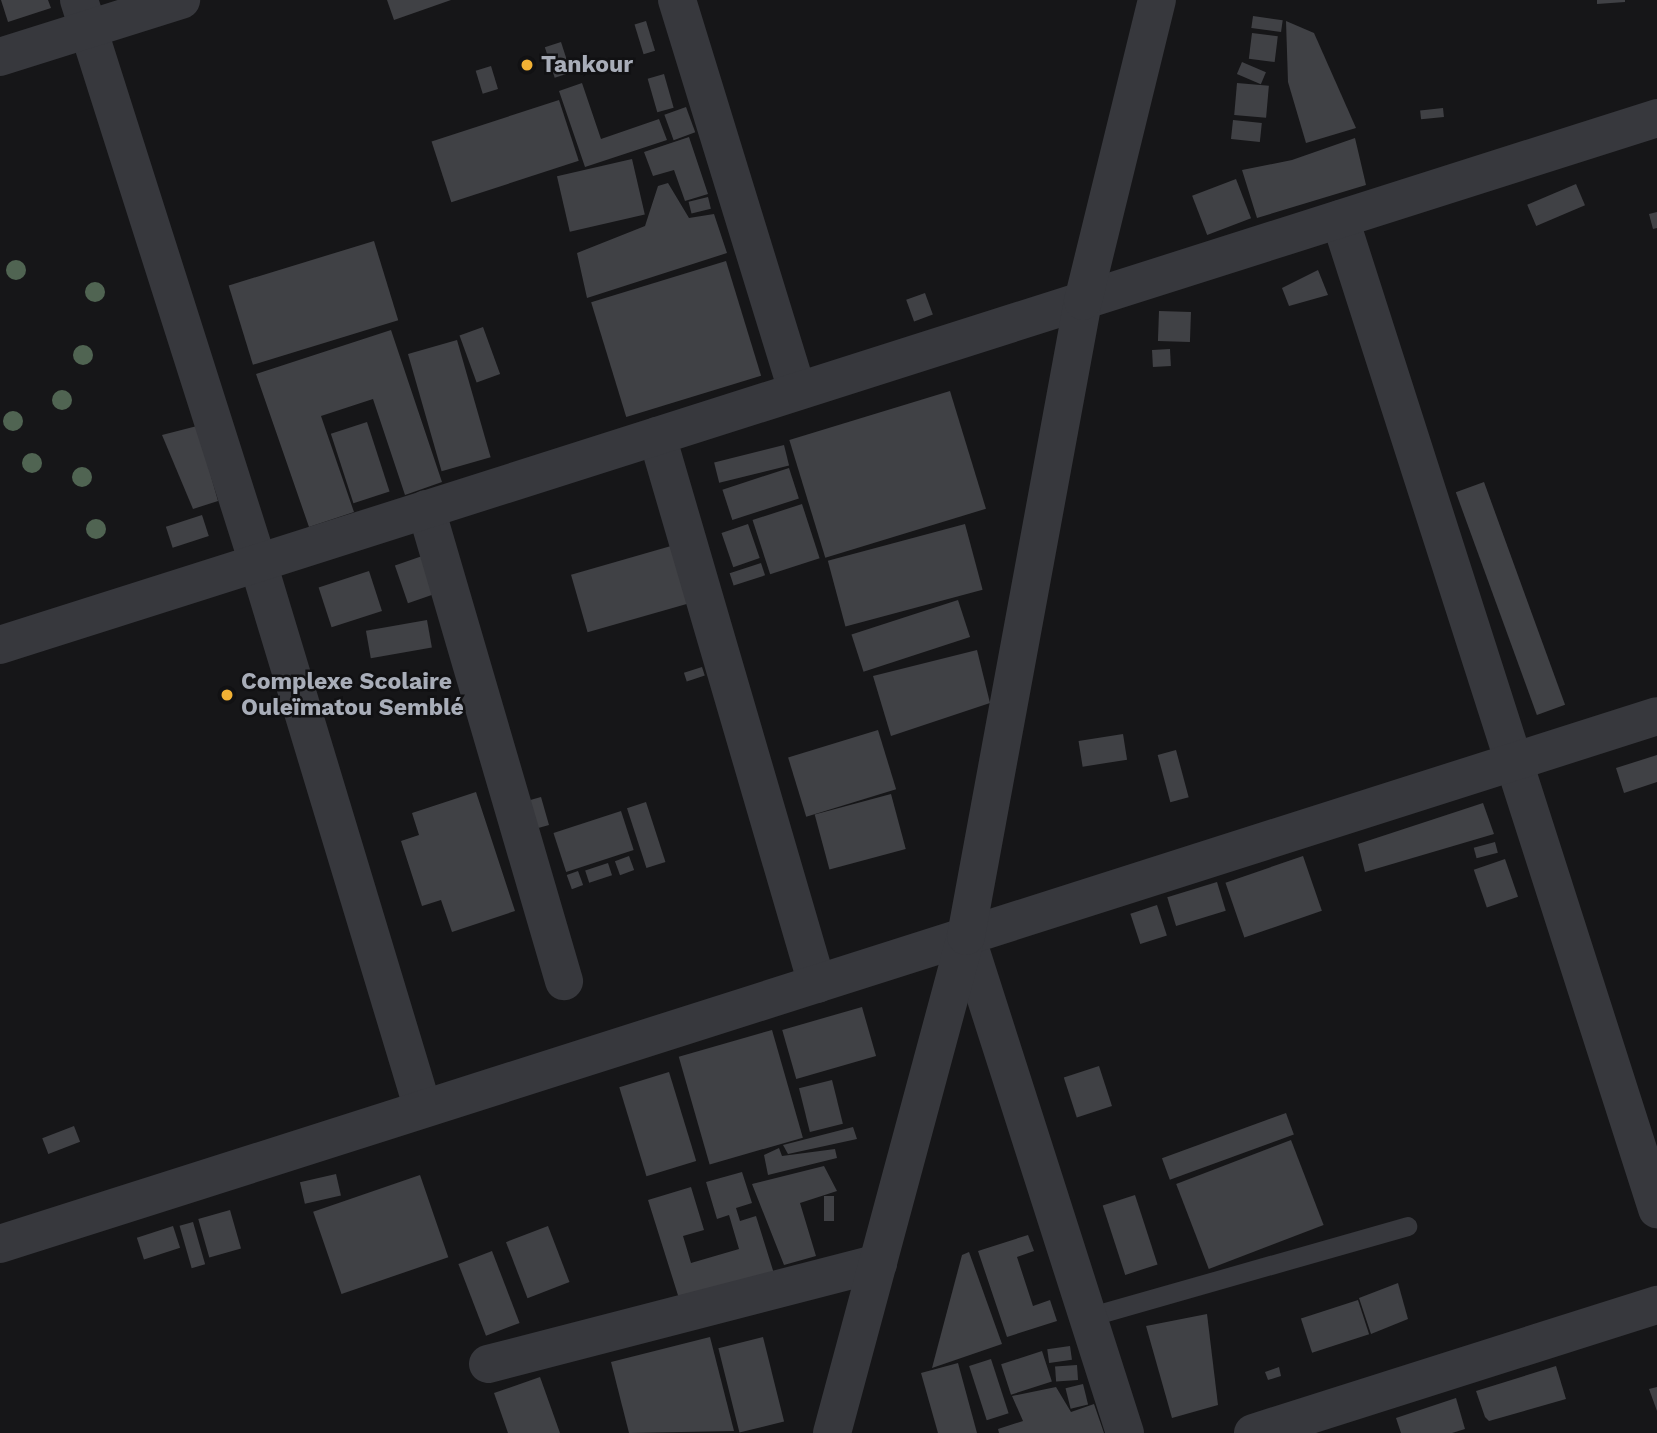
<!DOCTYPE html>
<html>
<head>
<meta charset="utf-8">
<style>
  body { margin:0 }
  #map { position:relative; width:1657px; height:1433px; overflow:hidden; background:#161618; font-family:"Work Sans",sans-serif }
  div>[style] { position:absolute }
  .building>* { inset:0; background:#404145; transform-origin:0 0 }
  .service>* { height:19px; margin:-9.5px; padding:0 9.5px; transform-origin:9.5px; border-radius:9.5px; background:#37383d }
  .minor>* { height:38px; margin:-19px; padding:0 19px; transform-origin:19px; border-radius:19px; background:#37383d }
  .trees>* { width:20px; height:20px; margin:-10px; border-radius:50%; background:#506452 }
  .dots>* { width:19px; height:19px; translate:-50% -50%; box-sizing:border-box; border:4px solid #111113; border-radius:50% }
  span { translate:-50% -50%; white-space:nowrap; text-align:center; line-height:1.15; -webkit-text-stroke:5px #111113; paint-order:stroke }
  .poi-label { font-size:23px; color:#a8adb8; font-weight:700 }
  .left { translate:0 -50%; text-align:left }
</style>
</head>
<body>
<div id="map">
  <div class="building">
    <div style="clip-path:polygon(1px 0,48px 0,51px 8px,8px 22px)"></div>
    <div style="clip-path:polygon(387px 0,451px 0,394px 20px)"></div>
    <div style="clip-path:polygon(1597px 0,1625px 0,1625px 2px,1597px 4px)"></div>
    <div style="left:1253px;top:16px;width:30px;height:12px;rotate:8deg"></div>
    <div style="left:646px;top:21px;width:31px;height:12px;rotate:73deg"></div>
    <div style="clip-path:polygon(1286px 21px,1314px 33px,1356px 128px,1306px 143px,1288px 82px)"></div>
    <div style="left:1252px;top:33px;width:26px;height:26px;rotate:7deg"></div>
    <div style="left:561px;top:42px;width:32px;height:17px;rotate:72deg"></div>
    <div style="left:1242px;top:62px;width:26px;height:13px;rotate:23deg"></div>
    <div style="left:491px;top:66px;width:24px;height:16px;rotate:73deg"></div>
    <div style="left:664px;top:74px;width:35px;height:17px;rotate:74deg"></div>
    <div style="clip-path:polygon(582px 83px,601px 139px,659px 119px,667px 140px,585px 167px,559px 91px)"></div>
    <div style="left:1237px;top:83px;width:32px;height:32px;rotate:5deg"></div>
    <div style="left:559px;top:100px;width:64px;height:134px;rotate:72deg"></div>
    <div style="left:686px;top:107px;width:27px;height:23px;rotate:70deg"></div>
    <div style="left:1443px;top:108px;width:9px;height:23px;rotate:84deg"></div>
    <div style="left:1233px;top:120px;width:29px;height:19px;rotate:6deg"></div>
    <div style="clip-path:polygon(689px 137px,708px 194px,685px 201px,674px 170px,653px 176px,644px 152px)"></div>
    <div style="clip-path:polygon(1355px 138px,1366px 185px,1257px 218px,1242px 170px,1292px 160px)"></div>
    <div style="left:632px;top:159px;width:57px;height:77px;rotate:77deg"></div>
    <div style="left:1236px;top:179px;width:42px;height:47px;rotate:69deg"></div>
    <div style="clip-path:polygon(668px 183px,689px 218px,714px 214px,727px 253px,587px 298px,577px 253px,645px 226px,658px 186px)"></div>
    <div style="left:1576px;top:184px;width:23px;height:53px;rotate:67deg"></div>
    <div style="left:708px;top:197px;width:12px;height:20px;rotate:76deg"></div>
    <div style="clip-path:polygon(1657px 212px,1657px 228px,1653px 229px,1649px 214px)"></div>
    <div style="left:374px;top:241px;width:83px;height:152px;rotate:73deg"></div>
    <div style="left:726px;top:261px;width:120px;height:141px;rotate:73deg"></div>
    <div style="clip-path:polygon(1318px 270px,1328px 295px,1289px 306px,1282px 288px)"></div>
    <div style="left:925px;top:293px;width:23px;height:20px;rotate:70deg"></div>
    <div style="left:1159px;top:311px;width:32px;height:30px;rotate:2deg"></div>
    <div style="left:483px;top:327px;width:50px;height:25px;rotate:70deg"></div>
    <div style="clip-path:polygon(391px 330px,442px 482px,405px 495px,373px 399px,321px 416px,354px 512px,309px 527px,256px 374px)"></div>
    <div style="left:457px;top:340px;width:122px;height:51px;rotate:74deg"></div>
    <div style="left:1170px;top:349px;width:17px;height:18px;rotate:87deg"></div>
    <div style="left:950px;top:391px;width:123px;height:168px;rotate:73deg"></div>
    <div style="left:367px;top:422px;width:73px;height:38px;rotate:72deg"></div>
    <div style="clip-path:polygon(197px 426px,218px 501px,193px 509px,162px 435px)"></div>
    <div style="left:784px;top:445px;width:21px;height:72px;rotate:76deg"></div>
    <div style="left:789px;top:468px;width:32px;height:70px;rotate:72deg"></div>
    <div style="left:1484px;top:482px;width:237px;height:30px;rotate:70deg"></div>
    <div style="left:802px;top:504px;width:57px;height:52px;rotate:72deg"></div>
    <div style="left:202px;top:515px;width:22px;height:38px;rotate:72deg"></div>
    <div style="left:748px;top:524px;width:36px;height:28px;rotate:71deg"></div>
    <div style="left:965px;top:524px;width:68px;height:142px;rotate:75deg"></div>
    <div style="left:671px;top:546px;width:60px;height:104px;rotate:74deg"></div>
    <div style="left:428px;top:554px;width:40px;height:35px;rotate:71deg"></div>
    <div style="left:761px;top:563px;width:13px;height:33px;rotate:72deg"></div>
    <div style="left:369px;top:571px;width:42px;height:53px;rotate:72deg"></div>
    <div style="left:958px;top:600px;width:39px;height:112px;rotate:72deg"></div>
    <div style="left:427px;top:620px;width:28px;height:62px;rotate:80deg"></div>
    <div style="clip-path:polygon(977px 650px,990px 703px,891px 736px,873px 676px)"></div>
    <div style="left:702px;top:667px;width:9px;height:19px;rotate:72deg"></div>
    <div style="left:878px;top:730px;width:62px;height:94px;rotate:73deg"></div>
    <div style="left:1123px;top:734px;width:26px;height:45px;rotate:81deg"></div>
    <div style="left:1176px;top:750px;width:49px;height:19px;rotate:75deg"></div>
    <div style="clip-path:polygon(1657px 755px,1657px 782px,1624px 793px,1616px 768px)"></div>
    <div style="clip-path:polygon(476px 792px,515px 911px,452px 932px,441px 900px,422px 906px,401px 841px,419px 835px,412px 813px)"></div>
    <div style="left:891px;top:794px;width:57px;height:79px;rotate:75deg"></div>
    <div style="left:541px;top:797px;width:29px;height:24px;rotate:74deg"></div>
    <div style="left:646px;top:802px;width:63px;height:20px;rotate:72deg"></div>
    <div style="clip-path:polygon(1483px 803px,1494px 834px,1365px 872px,1358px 844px)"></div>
    <div style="left:621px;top:811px;width:41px;height:71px;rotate:72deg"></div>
    <div style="left:1495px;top:842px;width:11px;height:22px;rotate:75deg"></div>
    <div style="left:629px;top:856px;width:15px;height:15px;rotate:70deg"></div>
    <div style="left:1303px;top:856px;width:58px;height:82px;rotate:71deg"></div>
    <div style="left:1505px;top:859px;width:40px;height:33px;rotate:71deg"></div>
    <div style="left:608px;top:863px;width:13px;height:24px;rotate:72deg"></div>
    <div style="left:578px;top:871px;width:15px;height:12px;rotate:70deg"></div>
    <div style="left:1217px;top:882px;width:30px;height:52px;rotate:73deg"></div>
    <div style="left:1157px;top:905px;width:32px;height:28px;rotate:72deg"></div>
    <div style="left:862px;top:1007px;width:51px;height:83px;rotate:74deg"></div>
    <div style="left:772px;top:1030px;width:112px;height:97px;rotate:74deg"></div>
    <div style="left:1099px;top:1066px;width:42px;height:37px;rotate:72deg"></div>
    <div style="left:669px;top:1072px;width:93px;height:52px;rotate:73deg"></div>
    <div style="left:832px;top:1080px;width:45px;height:34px;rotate:76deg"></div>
    <div style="left:1286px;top:1113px;width:23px;height:132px;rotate:70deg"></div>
    <div style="left:74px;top:1126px;width:17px;height:34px;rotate:69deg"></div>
    <div style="clip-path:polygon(853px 1127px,857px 1139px,788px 1154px,783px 1145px)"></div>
    <div style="left:1291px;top:1140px;width:91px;height:123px;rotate:69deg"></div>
    <div style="clip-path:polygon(779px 1148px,782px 1156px,835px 1149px,837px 1158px,768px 1175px,764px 1155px)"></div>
    <div style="clip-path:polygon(824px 1166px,837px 1191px,800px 1203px,816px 1256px,784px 1265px,752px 1184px)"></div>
    <div style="clip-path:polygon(742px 1172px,752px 1203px,736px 1208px,740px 1221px,756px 1216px,776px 1280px,682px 1308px,648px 1200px,691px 1187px,704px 1230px,683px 1236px,691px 1263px,739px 1249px,729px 1215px,717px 1219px,706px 1182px)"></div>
    <div style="left:336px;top:1174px;width:22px;height:37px;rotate:77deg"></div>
    <div style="left:420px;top:1175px;width:87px;height:113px;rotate:71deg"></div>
    <div style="left:1135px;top:1195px;width:73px;height:34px;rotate:72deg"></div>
    <div style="left:824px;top:1196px;width:10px;height:25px"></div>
    <div style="left:230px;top:1210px;width:40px;height:33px;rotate:74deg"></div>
    <div style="left:193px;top:1222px;width:44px;height:14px;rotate:74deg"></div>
    <div style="left:173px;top:1226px;width:23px;height:38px;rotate:72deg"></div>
    <div style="left:548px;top:1226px;width:60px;height:45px;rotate:69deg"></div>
    <div style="clip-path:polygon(1028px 1235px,1034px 1251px,1017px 1257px,1033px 1306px,1050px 1300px,1057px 1321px,1007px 1337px,978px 1251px)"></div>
    <div style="left:492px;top:1251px;width:77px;height:36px;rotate:69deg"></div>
    <div style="clip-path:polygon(969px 1252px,1002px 1344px,932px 1368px,962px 1255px)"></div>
    <div style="clip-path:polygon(1398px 1283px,1408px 1319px,1371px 1334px,1359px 1298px)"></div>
    <div style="left:1358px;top:1300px;width:36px;height:60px;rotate:72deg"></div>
    <div style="clip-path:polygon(1207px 1314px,1218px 1405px,1172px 1418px,1146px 1326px)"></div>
    <div style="clip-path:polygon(710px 1337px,734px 1431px,629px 1433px,611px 1362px)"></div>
    <div style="left:763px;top:1337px;width:87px;height:46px;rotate:76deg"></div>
    <div style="left:1070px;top:1346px;width:14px;height:23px;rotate:82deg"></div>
    <div style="left:1042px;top:1351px;width:32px;height:43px;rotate:72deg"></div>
    <div style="left:991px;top:1359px;width:57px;height:23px;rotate:72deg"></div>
    <div style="clip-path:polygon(958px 1363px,977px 1433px,938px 1433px,921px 1373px)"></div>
    <div style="left:1077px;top:1365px;width:15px;height:22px;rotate:86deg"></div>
    <div style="clip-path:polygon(1556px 1366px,1566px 1399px,1489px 1421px,1485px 1417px,1476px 1391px)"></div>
    <div style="clip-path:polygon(1279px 1367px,1281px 1376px,1268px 1380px,1265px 1372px)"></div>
    <div style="clip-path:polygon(540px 1377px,560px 1433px,508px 1433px,494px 1393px)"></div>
    <div style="left:1083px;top:1384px;width:21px;height:18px;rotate:76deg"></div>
    <div style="clip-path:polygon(1056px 1387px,1071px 1412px,1094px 1404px,1104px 1433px,999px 1433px,998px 1429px,1023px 1421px,1012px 1396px)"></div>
    <div style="clip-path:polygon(1657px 1387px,1657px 1411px,1649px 1389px)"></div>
    <div style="clip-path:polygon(1456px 1398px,1465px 1429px,1452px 1433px,1401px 1433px,1396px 1418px)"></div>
  </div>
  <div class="service">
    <div style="left:1088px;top:1317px;width:332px;rotate:-15.9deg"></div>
  </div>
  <div class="minor">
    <div style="left:79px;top:0;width:591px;rotate:72.36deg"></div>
    <div style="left:258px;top:563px;width:570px;rotate:73.19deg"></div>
    <div style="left:677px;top:0;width:409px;rotate:72.9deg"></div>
    <div style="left:0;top:57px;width:190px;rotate:-17.5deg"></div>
    <div style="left:1340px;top:219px;width:1040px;rotate:72.24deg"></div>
    <div style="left:657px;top:436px;width:571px;rotate:73.72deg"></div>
    <div style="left:426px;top:509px;width:492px;rotate:73.7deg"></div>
    <div style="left:0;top:645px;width:1739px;rotate:-17.64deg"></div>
    <div style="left:966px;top:936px;width:522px;rotate:72.26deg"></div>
    <div style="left:0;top:1244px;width:1739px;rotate:-17.67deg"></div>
    <div style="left:488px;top:1364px;width:403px;rotate:-14.5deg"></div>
    <div style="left:832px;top:1433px;width:515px;rotate:-74.91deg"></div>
    <div style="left:966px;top:936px;width:646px;rotate:-79.56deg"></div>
    <div style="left:1083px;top:301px;width:310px;rotate:-76.2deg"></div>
    <div style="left:1253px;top:1433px;width:424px;rotate:-17.6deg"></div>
  </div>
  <div class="trees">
    <div style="left:16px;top:270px"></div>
    <div style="left:95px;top:292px"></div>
    <div style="left:83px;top:355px"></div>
    <div style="left:62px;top:400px"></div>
    <div style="left:13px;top:421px"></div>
    <div style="left:32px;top:463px"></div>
    <div style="left:82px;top:477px"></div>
    <div style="left:96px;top:529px"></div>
  </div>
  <div class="dots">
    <div style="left:527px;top:65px;background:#f2b134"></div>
    <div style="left:227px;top:695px;background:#f2b134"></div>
  </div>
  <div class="poi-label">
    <span class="left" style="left:541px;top:65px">Tankour</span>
    <span class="left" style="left:241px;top:695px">Complexe Scolaire<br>Ouleïmatou Semblé</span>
  </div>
</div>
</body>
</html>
